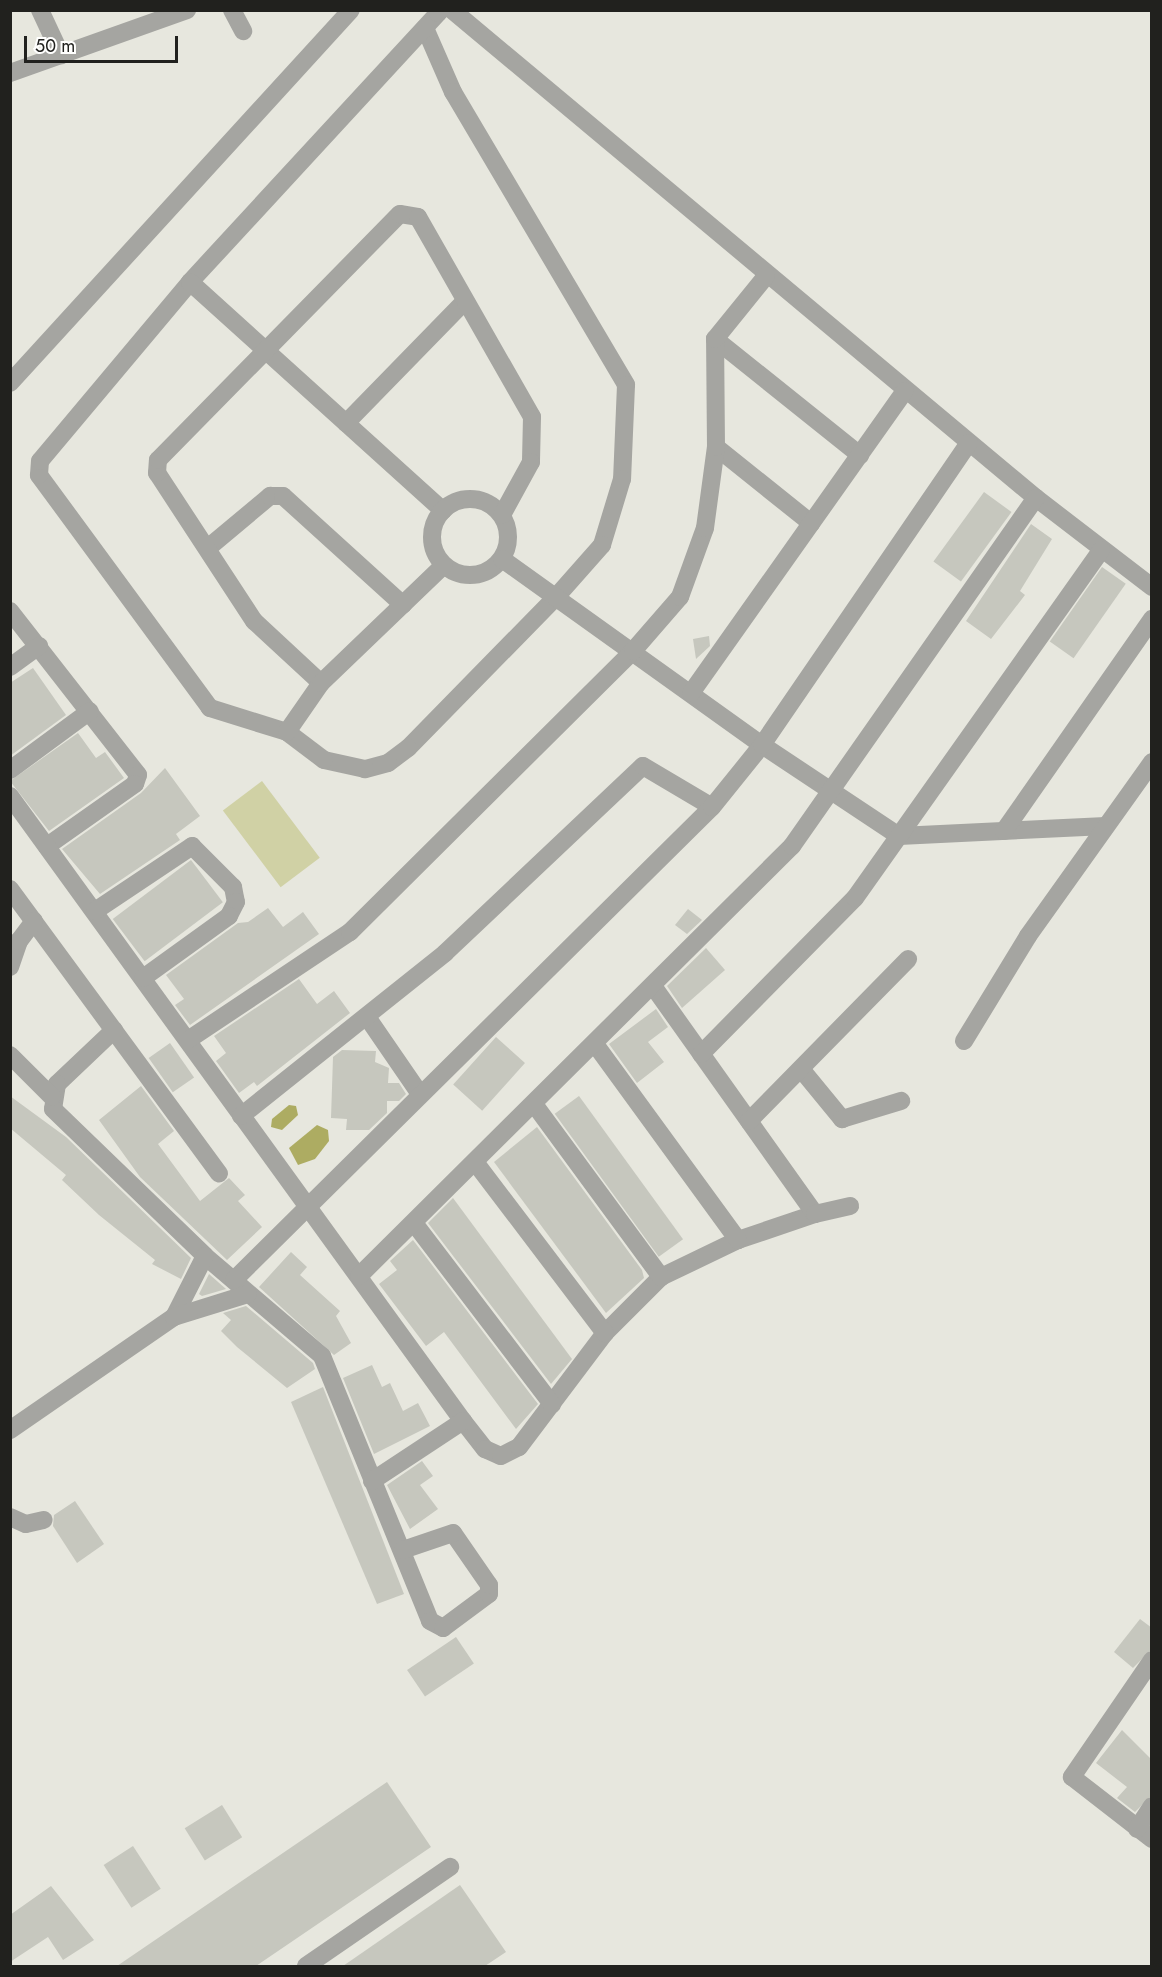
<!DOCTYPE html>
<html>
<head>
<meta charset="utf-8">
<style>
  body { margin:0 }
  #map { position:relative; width:1162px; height:1977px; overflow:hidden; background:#e7e7de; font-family:Jost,sans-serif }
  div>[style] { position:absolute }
  .green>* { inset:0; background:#d0d1a5; transform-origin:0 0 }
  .water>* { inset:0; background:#adac62 }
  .building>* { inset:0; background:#c6c7be; transform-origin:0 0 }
  .minor>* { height:18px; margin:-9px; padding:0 9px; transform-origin:9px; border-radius:9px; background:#a5a5a1 }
  .minor>.ring { margin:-9px; padding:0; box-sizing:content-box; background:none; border:18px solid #a5a5a1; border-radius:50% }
  span { translate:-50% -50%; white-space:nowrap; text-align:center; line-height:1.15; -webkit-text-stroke:4.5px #fffffe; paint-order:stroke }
  .frame { position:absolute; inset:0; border:12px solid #21211e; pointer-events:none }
  .scale { position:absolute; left:24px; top:36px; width:154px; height:27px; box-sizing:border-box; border:3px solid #21211e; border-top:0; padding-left:8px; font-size:18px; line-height:21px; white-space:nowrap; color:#21211e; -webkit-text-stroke:4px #fffffe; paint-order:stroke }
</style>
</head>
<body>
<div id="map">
  <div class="green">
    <div style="left:262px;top:781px;width:96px;height:49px;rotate:53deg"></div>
  </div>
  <div class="water">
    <div style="clip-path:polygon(289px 1105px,296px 1106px,298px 1115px,282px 1130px,271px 1127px,272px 1119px)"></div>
    <div style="clip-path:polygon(317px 1125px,328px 1130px,329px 1141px,315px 1159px,298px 1165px,289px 1148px)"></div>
  </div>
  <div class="building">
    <div style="left:984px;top:492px;width:34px;height:86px;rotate:36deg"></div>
    <div style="clip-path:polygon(1031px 524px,1052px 539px,1020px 591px,1025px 595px,991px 639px,966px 621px)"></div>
    <div style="left:1102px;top:567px;width:29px;height:91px;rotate:35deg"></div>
    <div style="clip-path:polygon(709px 636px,710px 646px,696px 659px,693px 639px)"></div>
    <div style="clip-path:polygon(33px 668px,66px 715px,10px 756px,10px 683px)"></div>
    <div style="clip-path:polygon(78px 733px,96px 758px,105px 752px,124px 778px,49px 831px,10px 781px)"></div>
    <div style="clip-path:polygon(165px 768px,200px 816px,176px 834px,180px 840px,100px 894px,62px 849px,141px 793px)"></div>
    <div style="left:191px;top:860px;width:53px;height:98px;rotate:53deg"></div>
    <div style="clip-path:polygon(268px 908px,283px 927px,303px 912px,319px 934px,190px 1025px,175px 1005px,184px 999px,166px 975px,238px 923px,248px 922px)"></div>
    <div style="clip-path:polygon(688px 909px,702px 920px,687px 934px,675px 925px)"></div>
    <div style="clip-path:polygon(706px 948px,725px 970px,682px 1008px,667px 986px)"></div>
    <div style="clip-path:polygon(299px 979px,317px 1004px,334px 991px,350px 1013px,257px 1086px,254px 1082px,239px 1093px,216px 1061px,226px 1053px,214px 1036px)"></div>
    <div style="clip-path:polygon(656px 1009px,668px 1027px,648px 1042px,664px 1062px,637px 1083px,609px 1044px)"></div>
    <div style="left:496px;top:1037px;width:39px;height:64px;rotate:42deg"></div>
    <div style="left:170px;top:1043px;width:42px;height:26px;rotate:55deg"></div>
    <div style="clip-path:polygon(342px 1050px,376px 1051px,375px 1062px,389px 1068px,388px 1083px,399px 1083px,406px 1094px,399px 1101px,387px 1101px,387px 1113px,369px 1130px,346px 1130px,347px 1119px,331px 1118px,333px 1057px)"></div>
    <div style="clip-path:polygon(141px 1086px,174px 1131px,158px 1144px,200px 1201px,229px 1178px,245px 1195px,238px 1201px,262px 1227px,227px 1260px,140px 1177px,99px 1120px)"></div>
    <div style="clip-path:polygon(10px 1096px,66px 1137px,191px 1258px,181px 1279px,152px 1264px,155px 1260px,99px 1215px,62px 1180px,66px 1175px,10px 1128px)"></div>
    <div style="left:579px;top:1096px;width:177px;height:30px;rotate:54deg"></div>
    <div style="clip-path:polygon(537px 1127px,642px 1270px,644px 1278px,606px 1313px,494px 1162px)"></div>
    <div style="clip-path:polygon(453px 1198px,572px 1359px,551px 1384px,428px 1223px)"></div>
    <div style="clip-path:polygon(413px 1240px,538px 1404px,516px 1429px,444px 1332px,426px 1346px,379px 1284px,397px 1270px,390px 1261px)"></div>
    <div style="clip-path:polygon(291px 1252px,307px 1267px,300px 1275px,340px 1311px,336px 1316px,351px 1343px,334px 1355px,259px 1287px)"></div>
    <div style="clip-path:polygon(209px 1274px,226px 1289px,202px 1296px,199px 1294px)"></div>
    <div style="clip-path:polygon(246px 1306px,313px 1363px,315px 1369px,287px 1388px,237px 1347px,221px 1331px,231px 1320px,223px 1313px)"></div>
    <div style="clip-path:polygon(372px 1365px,382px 1387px,390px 1383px,403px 1411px,418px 1403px,430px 1426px,374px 1454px,343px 1378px)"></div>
    <div style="clip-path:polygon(323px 1387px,404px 1594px,377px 1604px,291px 1402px)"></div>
    <div style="clip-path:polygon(422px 1461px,433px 1476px,420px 1485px,438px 1509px,410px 1529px,387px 1485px)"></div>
    <div style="clip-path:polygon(75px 1501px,104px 1544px,77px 1563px,53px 1526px,54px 1515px)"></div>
    <div style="clip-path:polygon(1140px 1619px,1152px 1628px,1152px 1649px,1133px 1668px,1114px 1652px)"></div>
    <div style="left:456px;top:1637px;width:32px;height:59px;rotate:56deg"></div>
    <div style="clip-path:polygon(1122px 1730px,1152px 1760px,1152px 1795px,1135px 1812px,1117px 1798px,1127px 1787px,1096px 1763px)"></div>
    <div style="clip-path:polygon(387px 1782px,431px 1847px,256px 1966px,117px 1966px)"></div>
    <div style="left:222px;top:1805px;width:38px;height:44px;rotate:58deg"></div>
    <div style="left:133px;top:1846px;width:51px;height:35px;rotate:57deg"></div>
    <div style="clip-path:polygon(460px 1885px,506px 1952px,485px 1966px,343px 1966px)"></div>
    <div style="clip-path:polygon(51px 1886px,94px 1940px,63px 1960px,48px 1937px,10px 1962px,10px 1915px)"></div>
  </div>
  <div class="minor">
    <div style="left:40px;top:10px;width:50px;rotate:65deg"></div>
    <div style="left:232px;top:10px;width:24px;rotate:62deg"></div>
    <div style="left:452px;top:10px;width:761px;rotate:39.88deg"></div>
    <div style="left:1036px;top:498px;width:146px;rotate:37.5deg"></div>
    <div style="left:425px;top:28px;width:70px;rotate:66.4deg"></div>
    <div style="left:453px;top:92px;width:340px;rotate:59.4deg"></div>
    <div style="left:626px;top:385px;width:94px;rotate:92.4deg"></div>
    <div style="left:622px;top:479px;width:69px;rotate:106.9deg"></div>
    <div style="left:602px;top:545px;width:69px;rotate:131.5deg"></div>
    <div style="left:556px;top:597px;width:211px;rotate:134.4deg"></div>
    <div style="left:408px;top:748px;width:25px;rotate:143deg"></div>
    <div style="left:388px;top:763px;width:24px;rotate:165deg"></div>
    <div style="left:365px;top:769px;width:42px;rotate:-167.6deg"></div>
    <div style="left:324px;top:760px;width:46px;rotate:-142.9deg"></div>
    <div style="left:287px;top:732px;width:81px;rotate:-162.7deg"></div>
    <div style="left:210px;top:708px;width:289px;rotate:-126.3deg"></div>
    <div style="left:39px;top:475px;width:14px;rotate:-86deg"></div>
    <div style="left:40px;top:461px;width:234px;rotate:-50deg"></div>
    <div style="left:190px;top:282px;width:366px;rotate:-47.3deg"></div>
    <div style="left:438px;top:13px;width:4px;rotate:-45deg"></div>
    <div style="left:10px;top:73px;width:188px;rotate:-19.6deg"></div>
    <div style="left:190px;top:282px;width:341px;rotate:42.1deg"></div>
    <div style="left:715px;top:339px;width:186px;rotate:38.7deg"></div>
    <div style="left:10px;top:383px;width:505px;rotate:-47.57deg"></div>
    <div style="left:346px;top:423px;width:170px;rotate:-45.7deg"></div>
    <div style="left:716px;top:447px;width:122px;rotate:38.7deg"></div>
    <div class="ring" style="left:432px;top:499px;width:58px;height:58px"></div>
    <div style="left:209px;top:547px;width:80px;rotate:-39.9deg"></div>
    <div style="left:270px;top:496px;width:13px"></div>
    <div style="left:283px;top:496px;width:162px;rotate:42.2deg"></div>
    <div style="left:502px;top:559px;width:320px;rotate:35.6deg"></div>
    <div style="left:762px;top:745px;width:164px;rotate:33.6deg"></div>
    <div style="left:899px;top:836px;width:207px;rotate:-2.8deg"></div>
    <div style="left:10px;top:611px;width:208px;rotate:52deg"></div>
    <div style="left:138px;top:775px;width:9px;rotate:108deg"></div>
    <div style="left:135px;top:784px;width:108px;rotate:144.8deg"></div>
    <div style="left:10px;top:667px;width:36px;rotate:-36deg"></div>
    <div style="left:321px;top:683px;width:91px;rotate:-137.2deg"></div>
    <div style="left:254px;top:621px;width:177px;rotate:-123.2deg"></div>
    <div style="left:157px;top:473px;width:13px;rotate:-86deg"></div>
    <div style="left:158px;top:460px;width:345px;rotate:-45.5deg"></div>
    <div style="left:400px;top:214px;width:18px;rotate:9deg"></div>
    <div style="left:418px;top:217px;width:230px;rotate:60.3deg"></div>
    <div style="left:532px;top:417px;width:45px;rotate:91.3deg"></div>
    <div style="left:531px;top:462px;width:60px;rotate:118.7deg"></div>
    <div style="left:691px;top:693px;width:370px;rotate:-54.7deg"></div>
    <div style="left:287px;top:732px;width:60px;rotate:-55.2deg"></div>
    <div style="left:321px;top:683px;width:170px;rotate:-43.8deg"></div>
    <div style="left:10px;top:770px;width:99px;rotate:-36.4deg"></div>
    <div style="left:10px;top:796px;width:772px;rotate:54.07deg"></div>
    <div style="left:463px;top:1421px;width:36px;rotate:52deg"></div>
    <div style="left:485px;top:1449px;width:17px;rotate:24deg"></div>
    <div style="left:501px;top:1456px;width:20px;rotate:-27deg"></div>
    <div style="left:519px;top:1447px;width:143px;rotate:-53deg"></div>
    <div style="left:605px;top:1333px;width:79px;rotate:-45deg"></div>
    <div style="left:661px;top:1277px;width:85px;rotate:-25.7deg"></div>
    <div style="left:738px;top:1240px;width:81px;rotate:-18.7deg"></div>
    <div style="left:815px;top:1214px;width:280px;rotate:-125.4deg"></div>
    <div style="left:1004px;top:831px;width:259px;rotate:-55.1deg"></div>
    <div style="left:10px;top:889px;width:353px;rotate:53.7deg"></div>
    <div style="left:95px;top:911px;width:117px;rotate:-33.8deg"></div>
    <div style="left:192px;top:846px;width:58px;rotate:45deg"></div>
    <div style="left:233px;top:887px;width:15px;rotate:79deg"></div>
    <div style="left:236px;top:902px;width:16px;rotate:117deg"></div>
    <div style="left:229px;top:916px;width:106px;rotate:144.2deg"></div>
    <div style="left:10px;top:967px;width:28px;rotate:-71deg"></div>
    <div style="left:19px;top:941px;width:25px;rotate:-53deg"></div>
    <div style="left:367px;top:1017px;width:93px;rotate:55.5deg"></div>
    <div style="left:114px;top:1030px;width:79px;rotate:136.5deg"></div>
    <div style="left:57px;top:1084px;width:25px;rotate:99deg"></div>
    <div style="left:53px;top:1109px;width:211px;rotate:44deg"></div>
    <div style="left:205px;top:1256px;width:154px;rotate:40.5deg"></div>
    <div style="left:322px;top:1356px;width:286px;rotate:67.8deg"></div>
    <div style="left:430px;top:1621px;width:15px;rotate:28deg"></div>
    <div style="left:443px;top:1628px;width:57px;rotate:-36.5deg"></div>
    <div style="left:489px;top:1594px;width:9px;rotate:-90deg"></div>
    <div style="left:489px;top:1585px;width:63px;rotate:-124.7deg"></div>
    <div style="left:453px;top:1533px;width:53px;rotate:161.2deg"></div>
    <div style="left:188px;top:1040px;width:195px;rotate:-33.7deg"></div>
    <div style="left:350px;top:932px;width:399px;rotate:-44.8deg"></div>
    <div style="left:633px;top:651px;width:72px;rotate:-49deg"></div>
    <div style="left:680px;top:597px;width:73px;rotate:-70.1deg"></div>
    <div style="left:705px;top:528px;width:82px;rotate:-82.3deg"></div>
    <div style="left:716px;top:447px;width:108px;rotate:-90.5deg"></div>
    <div style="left:715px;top:339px;width:81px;rotate:-51deg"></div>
    <div style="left:964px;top:1041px;width:123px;rotate:-58.6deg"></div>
    <div style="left:1028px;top:936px;width:214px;rotate:-54.5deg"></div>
    <div style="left:595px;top:1044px;width:243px;rotate:53.9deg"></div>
    <div style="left:701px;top:1054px;width:219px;rotate:-45.4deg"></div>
    <div style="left:855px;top:898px;width:426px;rotate:-54.7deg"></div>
    <div style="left:10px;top:1055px;width:59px;rotate:45deg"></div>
    <div style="left:801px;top:1069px;width:65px;rotate:50.6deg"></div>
    <div style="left:842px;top:1119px;width:62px;rotate:-17deg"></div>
    <div style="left:534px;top:1104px;width:215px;rotate:53.7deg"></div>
    <div style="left:241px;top:1116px;width:261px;rotate:-38.6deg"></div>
    <div style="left:445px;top:953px;width:272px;rotate:-43.4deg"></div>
    <div style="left:643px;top:766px;width:80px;rotate:30.7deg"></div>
    <div style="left:749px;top:1121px;width:227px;rotate:-45.5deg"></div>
    <div style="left:475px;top:1162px;width:215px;rotate:52.8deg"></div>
    <div style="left:815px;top:1214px;width:36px;rotate:-13deg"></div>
    <div style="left:414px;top:1223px;width:228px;rotate:52.7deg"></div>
    <div style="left:359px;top:1276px;width:610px;rotate:-44.8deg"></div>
    <div style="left:792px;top:846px;width:425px;rotate:-55deg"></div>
    <div style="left:234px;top:1280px;width:672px;rotate:-44.7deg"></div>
    <div style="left:712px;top:807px;width:80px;rotate:-51.1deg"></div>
    <div style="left:762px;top:745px;width:366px;rotate:-55.6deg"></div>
    <div style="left:174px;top:1317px;width:68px;rotate:-63.1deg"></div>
    <div style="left:10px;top:1430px;width:199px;rotate:-34.6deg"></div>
    <div style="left:174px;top:1317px;width:77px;rotate:-17.3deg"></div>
    <div style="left:372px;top:1481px;width:109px;rotate:-33.4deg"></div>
    <div style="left:10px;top:1517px;width:17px;rotate:24deg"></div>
    <div style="left:26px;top:1524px;width:18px;rotate:-13deg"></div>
    <div style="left:1152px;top:1660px;width:142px;rotate:124.4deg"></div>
    <div style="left:1072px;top:1777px;width:101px;rotate:37.8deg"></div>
    <div style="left:1137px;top:1829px;width:27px;rotate:-57deg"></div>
    <div style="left:306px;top:1966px;width:175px;rotate:-34.5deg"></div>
  </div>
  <div class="frame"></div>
  <div class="scale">50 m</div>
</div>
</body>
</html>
